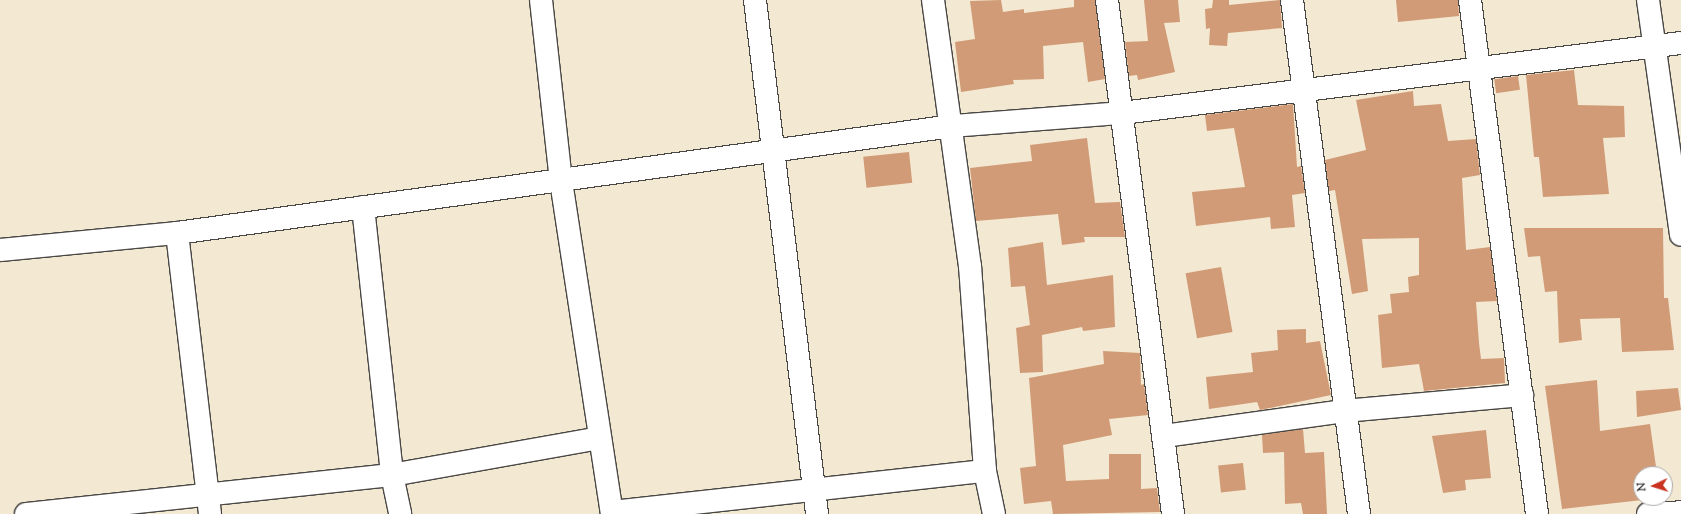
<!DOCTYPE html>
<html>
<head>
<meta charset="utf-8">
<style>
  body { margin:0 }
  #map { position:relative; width:1681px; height:514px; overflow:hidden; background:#f3e8d1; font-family:"Sorts Mill Goudy",serif }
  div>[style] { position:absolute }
  .building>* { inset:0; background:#d19b77; transform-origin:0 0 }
  .roads { filter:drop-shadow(1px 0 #494744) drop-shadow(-1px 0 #494744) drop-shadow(0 1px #494744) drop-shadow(0 -1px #494744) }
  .street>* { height:22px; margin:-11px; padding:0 11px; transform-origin:11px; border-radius:11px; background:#fff }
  span { translate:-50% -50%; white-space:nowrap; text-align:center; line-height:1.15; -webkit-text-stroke:3px #fff; paint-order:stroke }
  .north { position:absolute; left:1633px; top:466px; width:40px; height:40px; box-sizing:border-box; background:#fff; border:1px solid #aaa; border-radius:50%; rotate:266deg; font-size:11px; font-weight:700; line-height:16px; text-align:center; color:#2b2b2b }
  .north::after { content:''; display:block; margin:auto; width:14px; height:18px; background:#c8321e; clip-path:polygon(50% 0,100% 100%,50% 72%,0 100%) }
</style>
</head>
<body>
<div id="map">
  <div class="building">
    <div style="clip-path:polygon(1001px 0,1003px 12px,1024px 9px,1024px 13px,1074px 7px,1074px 0,1095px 0,1105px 79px,1088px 82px,1083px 42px,1043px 46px,1044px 79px,1013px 80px,1014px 84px,961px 92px,955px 42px,975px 39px,970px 1px)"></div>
    <div style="clip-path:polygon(1144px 0,1178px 0,1180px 22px,1164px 23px,1175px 72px,1138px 80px,1137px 75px,1129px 76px,1125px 42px,1148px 41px)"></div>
    <div style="clip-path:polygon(1213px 0,1229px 0,1229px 5px,1280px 0,1282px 28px,1228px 33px,1227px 46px,1209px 45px,1210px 28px,1206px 29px,1205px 9px,1212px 8px)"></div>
    <div style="clip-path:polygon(1396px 0,1458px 0,1459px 16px,1398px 22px)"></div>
    <div style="clip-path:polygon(1574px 70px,1578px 105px,1624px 106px,1625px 137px,1603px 138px,1609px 194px,1543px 197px,1539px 157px,1534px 157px,1526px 75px)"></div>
    <div style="left:1518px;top:76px;width:14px;height:24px;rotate:82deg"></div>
    <div style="clip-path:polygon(1413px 91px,1414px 106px,1441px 104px,1448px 141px,1476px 139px,1480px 175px,1462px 178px,1466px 250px,1490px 247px,1497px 301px,1476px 302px,1479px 343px,1481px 359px,1504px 358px,1505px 383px,1424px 391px,1419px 364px,1382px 368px,1378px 315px,1392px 313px,1390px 294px,1409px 292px,1408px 277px,1419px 275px,1419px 238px,1362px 239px,1368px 291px,1352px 294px,1335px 190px,1329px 191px,1325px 160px,1366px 150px,1356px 100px)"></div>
    <div style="clip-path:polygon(1293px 104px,1297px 167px,1301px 166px,1305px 193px,1292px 195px,1295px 227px,1271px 229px,1270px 217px,1196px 226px,1192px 192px,1245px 187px,1234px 128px,1207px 131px,1205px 115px)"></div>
    <div style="clip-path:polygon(1087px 138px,1095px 203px,1120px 202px,1125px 237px,1084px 237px,1085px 242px,1062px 245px,1058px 214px,976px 221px,970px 168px,1032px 161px,1030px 145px)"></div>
    <div style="left:909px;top:152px;width:31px;height:46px;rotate:84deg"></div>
    <div style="clip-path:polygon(1524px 228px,1663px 228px,1664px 298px,1668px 298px,1674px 350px,1622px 352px,1620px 318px,1580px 319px,1582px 340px,1559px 343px,1557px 291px,1545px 292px,1540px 256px,1528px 257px)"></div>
    <div style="clip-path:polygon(1043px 242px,1047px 285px,1113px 275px,1115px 327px,1083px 331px,1082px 327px,1042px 335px,1043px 372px,1020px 373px,1016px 328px,1030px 325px,1025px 286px,1011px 287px,1008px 248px)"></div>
    <div style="left:1221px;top:267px;width:66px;height:36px;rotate:80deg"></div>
    <div style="clip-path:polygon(1306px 329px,1306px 343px,1320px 341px,1331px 395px,1260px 410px,1257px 402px,1209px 409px,1206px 377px,1253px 372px,1251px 353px,1278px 350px,1277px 330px)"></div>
    <div style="clip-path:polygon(1103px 351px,1140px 353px,1141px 385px,1144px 384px,1148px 415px,1109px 419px,1112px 435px,1063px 445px,1066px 481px,1109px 479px,1109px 454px,1141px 454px,1141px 489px,1157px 488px,1160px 512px,1053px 514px,1051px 501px,1024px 504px,1020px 468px,1036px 466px,1029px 378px,1104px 364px)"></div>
    <div style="clip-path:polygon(1597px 380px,1600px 431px,1650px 424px,1657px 474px,1641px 474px,1641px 498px,1660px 498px,1562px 509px,1545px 386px)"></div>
    <div style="clip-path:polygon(1678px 388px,1681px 410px,1637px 417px,1636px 391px)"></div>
    <div style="clip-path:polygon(1303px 429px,1305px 453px,1324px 452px,1327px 514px,1303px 514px,1301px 503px,1285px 504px,1284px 452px,1263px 453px,1262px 435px)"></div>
    <div style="clip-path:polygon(1486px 430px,1491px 478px,1465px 480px,1466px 490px,1443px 493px,1432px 436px)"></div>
    <div style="left:1243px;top:463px;width:27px;height:25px;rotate:84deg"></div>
  </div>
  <div class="roads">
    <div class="street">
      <div style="left:541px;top:0;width:182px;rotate:83.7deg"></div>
      <div style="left:561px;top:181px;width:337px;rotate:81.3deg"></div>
      <div style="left:755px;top:0;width:518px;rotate:83.12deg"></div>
      <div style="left:933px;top:0;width:269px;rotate:82.1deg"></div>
      <div style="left:970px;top:266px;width:206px;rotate:85.8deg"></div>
      <div style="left:985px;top:471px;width:44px;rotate:78.2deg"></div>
      <div style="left:1107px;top:0;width:518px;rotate:82.68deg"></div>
      <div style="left:1292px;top:0;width:518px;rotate:82.57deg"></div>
      <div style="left:1470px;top:0;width:518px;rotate:82.57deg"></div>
      <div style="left:1648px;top:0;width:237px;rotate:82deg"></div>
      <div style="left:363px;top:207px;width:270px;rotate:83.8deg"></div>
      <div style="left:392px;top:475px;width:40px;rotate:78deg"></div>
      <div style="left:177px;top:233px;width:283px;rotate:83.3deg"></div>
      <div style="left:0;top:250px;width:178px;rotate:-5.5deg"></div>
      <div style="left:177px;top:233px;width:782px;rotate:-7.86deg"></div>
      <div style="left:952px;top:126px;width:170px;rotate:-4.4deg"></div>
      <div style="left:1122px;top:113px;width:563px;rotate:-7.14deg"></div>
      <div style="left:1164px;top:436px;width:182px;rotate:-7.9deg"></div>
      <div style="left:1344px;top:411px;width:179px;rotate:-5.1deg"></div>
      <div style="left:612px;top:512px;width:375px;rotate:-6.3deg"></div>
      <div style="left:26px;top:514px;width:368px;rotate:-6.1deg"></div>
      <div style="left:392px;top:475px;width:210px;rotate:-10.1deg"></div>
      <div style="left:1648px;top:514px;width:33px;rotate:-3deg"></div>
    </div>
  </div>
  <div class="north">N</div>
</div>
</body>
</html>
